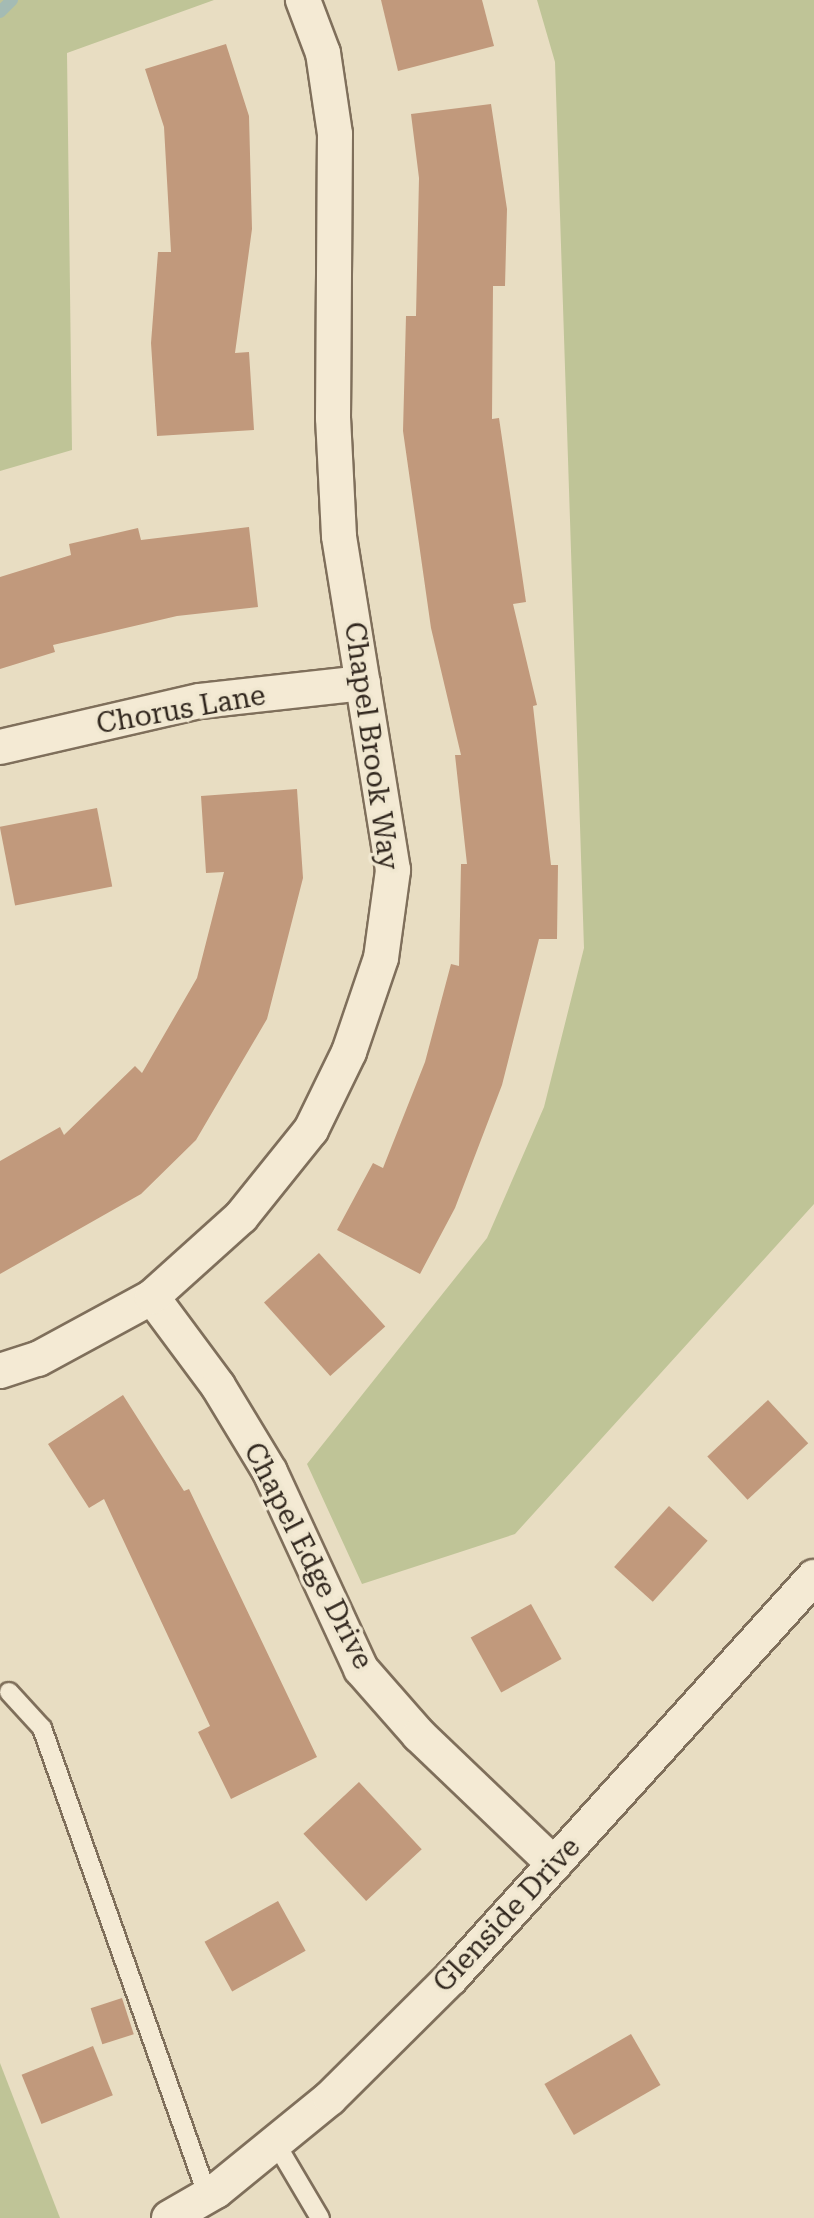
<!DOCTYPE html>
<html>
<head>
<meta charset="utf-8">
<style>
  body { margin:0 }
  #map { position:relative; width:814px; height:2218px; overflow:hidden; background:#e8ddc2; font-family:"Roboto Serif",serif }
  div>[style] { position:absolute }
  .green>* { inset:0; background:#bfc497 }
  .stream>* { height:12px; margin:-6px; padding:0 6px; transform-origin:6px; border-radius:6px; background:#a4bbb4 }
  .building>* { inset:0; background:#c1997c; transform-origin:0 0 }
  .roads { filter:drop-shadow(2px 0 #7f6f5b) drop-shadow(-2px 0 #7f6f5b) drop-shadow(0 2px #7f6f5b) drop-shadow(0 -2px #7f6f5b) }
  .service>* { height:18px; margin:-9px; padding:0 9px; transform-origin:9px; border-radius:9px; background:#f4ead4 }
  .minor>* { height:34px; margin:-17px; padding:0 17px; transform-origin:17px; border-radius:17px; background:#f4ead4 }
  span { translate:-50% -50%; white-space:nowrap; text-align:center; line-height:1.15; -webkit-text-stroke:7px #f0e7d0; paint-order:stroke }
  .street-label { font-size:28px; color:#31271e }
</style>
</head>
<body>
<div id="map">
  <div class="green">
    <div style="clip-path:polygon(0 0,214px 0,67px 53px,72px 450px,0 471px)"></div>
    <div style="clip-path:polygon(537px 0,814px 0,814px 1204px,515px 1534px,362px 1584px,307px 1464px,487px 1238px,544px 1107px,584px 948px,555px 62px)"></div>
    <div style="clip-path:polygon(0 2063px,60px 2218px,0 2218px)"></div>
  </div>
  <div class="stream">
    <div style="left:0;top:12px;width:17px;rotate:-45deg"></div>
  </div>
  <div class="building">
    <div style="clip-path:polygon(381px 0,482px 0,494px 46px,398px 71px)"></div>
    <div style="clip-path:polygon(226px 44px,249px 116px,252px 229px,235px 353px,249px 352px,254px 430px,157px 436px,151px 343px,158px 252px,171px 252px,164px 127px,145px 69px)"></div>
    <div style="clip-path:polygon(491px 104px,507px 209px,505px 286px,493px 286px,492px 419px,499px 418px,526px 602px,513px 604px,537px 705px,533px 706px,551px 865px,558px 865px,557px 939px,539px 939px,502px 1085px,455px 1208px,420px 1274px,337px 1230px,373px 1163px,383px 1168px,425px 1062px,451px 964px,459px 966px,461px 864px,467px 864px,455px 755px,461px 755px,431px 628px,403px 431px,406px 316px,416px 316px,419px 178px,411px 114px)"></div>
    <div style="clip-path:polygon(249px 527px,258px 607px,177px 616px,53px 645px,55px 652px,0 669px,0 577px,71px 555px,69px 544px,138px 528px,141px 540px)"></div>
    <div style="clip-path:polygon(297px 789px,303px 878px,267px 1019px,196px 1140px,141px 1194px,0 1274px,0 1161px,60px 1127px,64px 1135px,135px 1066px,142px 1073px,197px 978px,224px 872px,206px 873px,201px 796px)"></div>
    <div style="left:97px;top:808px;width:80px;height:99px;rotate:79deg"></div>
    <div style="left:319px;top:1253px;width:99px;height:74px;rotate:48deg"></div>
    <div style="clip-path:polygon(123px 1395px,184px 1491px,189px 1489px,317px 1757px,231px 1799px,198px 1732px,210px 1726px,104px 1499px,89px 1508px,48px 1444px)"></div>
    <div style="left:768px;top:1400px;width:59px;height:83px;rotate:47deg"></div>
    <div style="left:669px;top:1506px;width:52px;height:82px;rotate:42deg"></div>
    <div style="left:531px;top:1604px;width:63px;height:69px;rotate:61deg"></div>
    <div style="left:359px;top:1782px;width:92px;height:76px;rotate:47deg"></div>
    <div style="left:278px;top:1901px;width:57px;height:84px;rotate:61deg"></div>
    <div style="left:122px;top:1998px;width:38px;height:33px;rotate:72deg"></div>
    <div style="left:631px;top:2034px;width:59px;height:100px;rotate:60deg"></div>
    <div style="left:93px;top:2046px;width:53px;height:77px;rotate:68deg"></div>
  </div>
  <div class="roads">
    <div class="service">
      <div style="left:9px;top:1692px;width:49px;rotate:47.5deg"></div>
      <div style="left:42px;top:1728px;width:497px;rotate:70.5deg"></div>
      <div style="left:275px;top:2142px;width:88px;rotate:59.4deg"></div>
    </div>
    <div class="minor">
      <div style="left:0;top:747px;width:205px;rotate:-13deg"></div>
      <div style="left:200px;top:701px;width:164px;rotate:-6.3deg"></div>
      <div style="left:152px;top:1297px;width:111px;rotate:53.4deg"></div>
      <div style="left:218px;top:1386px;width:100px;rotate:58.8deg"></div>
      <div style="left:270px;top:1472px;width:217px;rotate:65.2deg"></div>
      <div style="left:361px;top:1669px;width:88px;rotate:48.7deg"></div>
      <div style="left:419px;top:1735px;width:187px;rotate:43.7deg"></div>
      <div style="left:0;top:1371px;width:40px;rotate:-18deg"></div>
      <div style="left:38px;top:1359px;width:130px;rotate:-28.5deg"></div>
      <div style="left:152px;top:1297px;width:120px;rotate:-42deg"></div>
      <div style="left:241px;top:1217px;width:112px;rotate:-51.2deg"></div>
      <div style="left:311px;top:1130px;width:87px;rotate:-64deg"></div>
      <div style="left:349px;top:1052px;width:99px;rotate:-71.2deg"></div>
      <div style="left:381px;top:958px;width:89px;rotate:-82.2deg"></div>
      <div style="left:393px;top:870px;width:338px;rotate:-99.2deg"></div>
      <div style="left:339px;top:536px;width:118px;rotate:-92.9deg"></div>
      <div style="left:333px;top:418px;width:284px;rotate:-89.6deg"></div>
      <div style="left:335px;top:134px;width:82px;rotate:-98.4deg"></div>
      <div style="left:323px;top:53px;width:57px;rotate:-110.7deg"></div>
      <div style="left:169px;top:2218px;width:54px;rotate:-29.9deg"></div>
      <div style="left:216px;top:2191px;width:147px;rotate:-39.2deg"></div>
      <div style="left:330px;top:2098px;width:170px;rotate:-44.8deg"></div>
      <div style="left:451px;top:1978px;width:541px;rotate:-47.85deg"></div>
    </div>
  </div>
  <div class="street-label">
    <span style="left:181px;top:710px;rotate:-10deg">Chorus Lane</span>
    <span style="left:371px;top:746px;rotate:82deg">Chapel Brook Way</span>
    <span style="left:308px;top:1556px;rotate:63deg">Chapel Edge Drive</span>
    <span style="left:507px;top:1915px;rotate:-47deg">Glenside Drive</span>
  </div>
</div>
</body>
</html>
